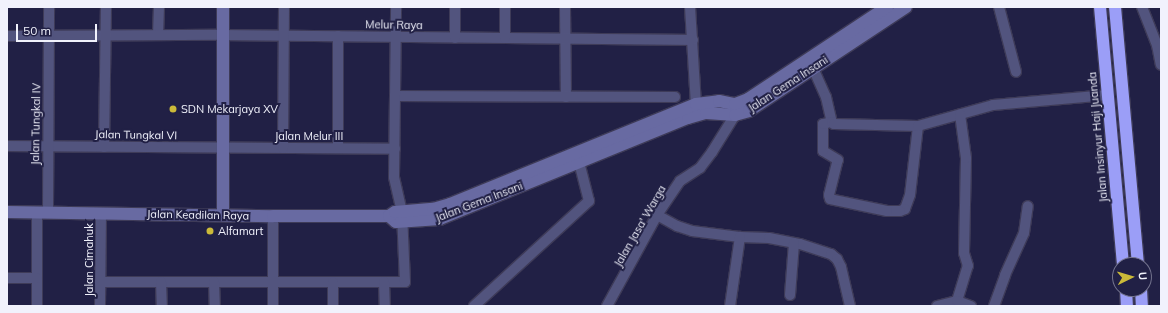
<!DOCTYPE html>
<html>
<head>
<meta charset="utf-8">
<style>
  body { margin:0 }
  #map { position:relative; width:1168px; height:313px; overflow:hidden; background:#212045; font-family:Mulish,sans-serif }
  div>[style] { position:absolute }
  .roads { filter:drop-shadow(1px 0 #3e3b58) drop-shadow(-1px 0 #3e3b58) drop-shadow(0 1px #3e3b58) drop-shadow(0 -1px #3e3b58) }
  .street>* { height:10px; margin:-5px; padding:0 5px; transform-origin:5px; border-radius:5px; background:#52547e }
  .secondary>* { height:12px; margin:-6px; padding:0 6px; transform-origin:6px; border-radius:6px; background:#686aa2 }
  .highway>* { height:12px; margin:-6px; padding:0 6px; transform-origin:6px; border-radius:6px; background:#9b9ef7 }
  .dots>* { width:11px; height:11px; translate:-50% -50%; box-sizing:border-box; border:2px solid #212045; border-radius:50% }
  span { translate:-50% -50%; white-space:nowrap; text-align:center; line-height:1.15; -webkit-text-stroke:4px #212045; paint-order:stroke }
  .street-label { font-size:11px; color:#f1f2fc }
  .poi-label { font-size:11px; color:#f1f2fc }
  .left { translate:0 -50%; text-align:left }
  .frame { position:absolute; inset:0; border:8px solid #f1f2fc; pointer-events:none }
  .north { position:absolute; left:1112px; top:257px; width:40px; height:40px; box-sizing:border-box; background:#212045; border:1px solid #74748e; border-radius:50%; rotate:85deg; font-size:11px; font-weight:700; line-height:16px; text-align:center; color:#f1f2fc }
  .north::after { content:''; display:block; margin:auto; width:14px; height:18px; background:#cbba39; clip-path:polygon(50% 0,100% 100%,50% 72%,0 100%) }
  .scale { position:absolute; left:16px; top:24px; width:81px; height:18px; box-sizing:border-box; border:2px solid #f1f2fc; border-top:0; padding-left:5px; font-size:12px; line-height:14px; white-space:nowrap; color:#f1f2fc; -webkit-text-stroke:3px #212045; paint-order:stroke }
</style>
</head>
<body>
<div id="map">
  <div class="roads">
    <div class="street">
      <div style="left:565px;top:7px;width:90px;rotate:89.4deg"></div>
      <div style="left:690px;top:7px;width:97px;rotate:86.5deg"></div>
      <div style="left:999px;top:7px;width:67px;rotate:75.3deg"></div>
      <div style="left:1142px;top:7px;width:41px;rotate:68.5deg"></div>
      <div style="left:1157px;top:45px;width:20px;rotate:79deg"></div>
      <div style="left:158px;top:35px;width:28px;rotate:-88deg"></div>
      <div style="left:7px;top:36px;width:216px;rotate:-0.3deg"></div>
      <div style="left:223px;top:35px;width:470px;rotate:0.6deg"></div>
      <div style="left:338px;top:36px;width:112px;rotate:90deg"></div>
      <div style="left:455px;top:38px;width:31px;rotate:-90deg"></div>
      <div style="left:505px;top:38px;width:31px;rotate:-90deg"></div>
      <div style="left:813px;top:68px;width:32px;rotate:66deg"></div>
      <div style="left:826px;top:97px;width:26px;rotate:77deg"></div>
      <div style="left:396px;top:96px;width:279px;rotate:0.2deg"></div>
      <div style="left:918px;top:126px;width:69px;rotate:96.6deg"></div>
      <div style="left:910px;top:195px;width:15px;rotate:110deg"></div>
      <div style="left:905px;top:209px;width:5px;rotate:158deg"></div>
      <div style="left:900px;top:211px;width:13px;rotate:180deg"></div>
      <div style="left:887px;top:211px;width:58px;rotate:-168.1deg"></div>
      <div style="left:830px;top:199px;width:4px;rotate:-104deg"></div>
      <div style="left:829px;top:195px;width:36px;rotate:-76deg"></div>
      <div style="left:838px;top:160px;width:17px;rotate:-149deg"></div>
      <div style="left:823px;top:151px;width:27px;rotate:-90deg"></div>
      <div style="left:823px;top:124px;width:9px;rotate:-13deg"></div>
      <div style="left:832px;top:122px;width:3px;rotate:45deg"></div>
      <div style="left:834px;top:124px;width:84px;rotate:1.4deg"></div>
      <div style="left:918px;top:126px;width:78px;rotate:-15.6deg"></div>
      <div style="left:993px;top:105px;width:115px;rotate:-5deg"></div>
      <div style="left:7px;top:146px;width:388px;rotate:0.4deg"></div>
      <div style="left:104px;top:147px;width:140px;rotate:-89.2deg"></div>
      <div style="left:283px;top:148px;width:141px;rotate:-89.6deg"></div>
      <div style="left:48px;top:211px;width:204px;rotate:-89.7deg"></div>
      <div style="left:37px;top:212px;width:94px;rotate:90deg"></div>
      <div style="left:657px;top:215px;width:23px;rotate:29deg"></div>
      <div style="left:677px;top:226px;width:16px;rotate:18deg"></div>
      <div style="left:692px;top:231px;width:48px;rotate:7.1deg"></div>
      <div style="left:740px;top:237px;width:29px;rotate:2deg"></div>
      <div style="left:769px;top:238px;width:32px;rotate:11deg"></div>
      <div style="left:800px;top:244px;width:33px;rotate:18deg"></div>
      <div style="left:831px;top:254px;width:8px;rotate:40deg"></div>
      <div style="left:837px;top:259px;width:9px;rotate:63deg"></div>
      <div style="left:841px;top:267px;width:40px;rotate:77deg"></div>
      <div style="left:273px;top:216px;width:90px;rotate:90deg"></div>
      <div style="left:7px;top:278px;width:30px"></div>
      <div style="left:100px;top:282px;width:305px"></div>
      <div style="left:405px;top:282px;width:70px;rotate:-92.5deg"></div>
      <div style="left:402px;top:212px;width:36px;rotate:-103deg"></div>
      <div style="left:394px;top:177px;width:170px;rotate:-89.3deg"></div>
      <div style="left:161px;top:282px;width:24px;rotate:88deg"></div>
      <div style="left:214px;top:282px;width:24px;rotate:88deg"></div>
      <div style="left:333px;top:282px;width:24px;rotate:90deg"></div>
      <div style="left:384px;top:282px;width:24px;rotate:88deg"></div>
      <div style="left:790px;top:295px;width:52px;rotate:-85.6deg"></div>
      <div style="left:957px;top:301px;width:37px;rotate:-73deg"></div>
      <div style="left:968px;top:266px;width:14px;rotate:-107deg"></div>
      <div style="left:964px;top:253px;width:95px;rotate:-88.8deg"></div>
      <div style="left:966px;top:158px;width:44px;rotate:-97.8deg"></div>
      <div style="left:100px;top:306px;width:92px;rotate:-89.4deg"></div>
      <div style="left:474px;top:306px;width:156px;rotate:-42.4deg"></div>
      <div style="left:589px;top:201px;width:40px;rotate:-104.4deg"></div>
      <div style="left:607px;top:306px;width:104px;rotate:-61.2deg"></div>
      <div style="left:657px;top:215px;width:41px;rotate:-55.9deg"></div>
      <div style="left:680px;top:181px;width:24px;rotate:-33deg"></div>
      <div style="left:700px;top:168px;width:20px;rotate:-53deg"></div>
      <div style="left:712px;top:152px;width:44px;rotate:-58.1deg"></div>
      <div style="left:735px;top:115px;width:6px;rotate:-90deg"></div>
      <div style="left:730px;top:306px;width:70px;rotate:-81.8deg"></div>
      <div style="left:937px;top:306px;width:21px;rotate:-14deg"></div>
      <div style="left:957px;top:301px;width:15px;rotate:20deg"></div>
      <div style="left:994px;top:306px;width:33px;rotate:-70deg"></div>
      <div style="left:1005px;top:275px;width:46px;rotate:-65.7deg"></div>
      <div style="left:1024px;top:233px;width:27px;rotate:-82deg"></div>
    </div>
    <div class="secondary">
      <div style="left:7px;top:212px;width:266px;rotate:0.9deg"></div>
      <div style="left:273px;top:216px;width:116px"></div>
      <div style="left:223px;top:215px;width:208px;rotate:-90deg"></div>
      <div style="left:389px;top:216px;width:9px;rotate:41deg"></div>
      <div style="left:396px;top:222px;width:44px;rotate:-3.9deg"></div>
      <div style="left:440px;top:219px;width:268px;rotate:-22.2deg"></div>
      <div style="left:688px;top:118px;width:19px;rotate:-16deg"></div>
      <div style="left:706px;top:113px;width:29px;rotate:4deg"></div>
      <div style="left:735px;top:115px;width:15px;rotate:-16deg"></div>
      <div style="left:749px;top:111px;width:188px;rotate:-33.5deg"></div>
      <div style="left:389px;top:216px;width:7px;rotate:-34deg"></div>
      <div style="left:395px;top:212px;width:38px;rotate:-5deg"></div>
      <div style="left:433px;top:209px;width:18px;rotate:-16deg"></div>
      <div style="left:450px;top:204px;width:266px;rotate:-22.1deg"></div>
      <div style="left:696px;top:104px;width:23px;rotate:-7deg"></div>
      <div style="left:719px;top:101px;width:16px;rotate:11deg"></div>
      <div style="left:735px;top:104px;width:14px;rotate:-21deg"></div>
      <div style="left:748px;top:99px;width:167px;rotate:-33.5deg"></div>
    </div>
    <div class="highway">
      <div style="left:1100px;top:7px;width:259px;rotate:84.9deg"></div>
      <div style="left:1115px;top:7px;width:259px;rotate:84.9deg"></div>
      <div style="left:1126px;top:289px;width:17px;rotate:87deg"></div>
      <div style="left:1141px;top:289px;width:17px;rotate:87deg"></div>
    </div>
  </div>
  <div class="dots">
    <div style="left:173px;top:109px;background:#cbba39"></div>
    <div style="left:210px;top:231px;background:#cbba39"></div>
  </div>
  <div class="street-label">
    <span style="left:394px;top:25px;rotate:1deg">Melur Raya</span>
    <span style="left:788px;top:84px;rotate:-33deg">Jalan Gema Insani</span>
    <span style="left:36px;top:124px;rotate:-89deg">Jalan Tungkal IV</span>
    <span style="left:136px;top:135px;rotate:1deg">Jalan Tungkal VI</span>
    <span style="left:309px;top:136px">Jalan Melur III</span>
    <span style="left:1098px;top:137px;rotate:-95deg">Jalan Insinyur Haji Juanda</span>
    <span style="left:479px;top:202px;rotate:-21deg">Jalan Gema Insani</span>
    <span style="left:198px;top:215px;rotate:1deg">Jalan Keadilan Raya</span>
    <span style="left:640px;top:226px;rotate:-60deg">Jalan Jasa' Warga</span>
    <span style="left:89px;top:260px;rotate:-90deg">Jalan Cimahuk</span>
  </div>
  <div class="poi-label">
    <span class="left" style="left:181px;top:109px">SDN Mekarjaya XV</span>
    <span class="left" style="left:218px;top:231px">Alfamart</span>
  </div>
  <div class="frame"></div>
  <div class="north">U</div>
  <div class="scale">50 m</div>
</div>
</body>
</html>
